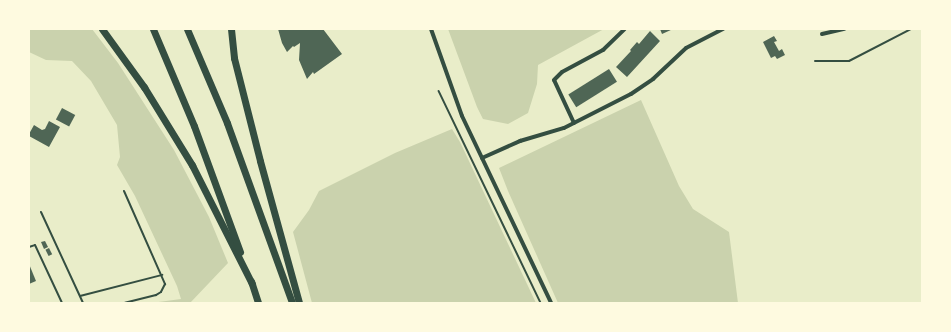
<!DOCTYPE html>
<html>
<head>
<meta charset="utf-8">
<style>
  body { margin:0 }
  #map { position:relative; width:951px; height:332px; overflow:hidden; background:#e9edc9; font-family:Barlow,sans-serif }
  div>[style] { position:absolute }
  .green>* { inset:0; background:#cad2ad }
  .building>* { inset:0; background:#4f6655; transform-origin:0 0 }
  .path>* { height:1.5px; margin:-0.75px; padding:0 0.75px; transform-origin:0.75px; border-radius:0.75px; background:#344e41 }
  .service>* { height:2px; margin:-1px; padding:0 1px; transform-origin:1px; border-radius:1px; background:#344e41 }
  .minor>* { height:4px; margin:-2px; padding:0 2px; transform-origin:2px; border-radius:2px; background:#344e41 }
  .motorway>* { height:7px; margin:-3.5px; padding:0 3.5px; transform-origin:3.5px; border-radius:3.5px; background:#344e41 }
  span { translate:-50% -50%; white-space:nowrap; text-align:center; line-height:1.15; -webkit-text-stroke:3px #fefae0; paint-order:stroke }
  .frame { position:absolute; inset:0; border:30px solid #fefae0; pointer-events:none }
</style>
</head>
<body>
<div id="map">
  <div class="green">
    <div style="clip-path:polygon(29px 29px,92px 29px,118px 63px,174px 150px,209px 217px,228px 263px,190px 303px,151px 303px,181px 299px,177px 286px,135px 196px,117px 165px,120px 157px,117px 125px,91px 81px,72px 61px,46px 60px,29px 52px)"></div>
    <div style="clip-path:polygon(448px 29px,604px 29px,538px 65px,537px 84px,528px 113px,508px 124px,483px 119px,477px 107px)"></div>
    <div style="clip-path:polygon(641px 100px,679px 186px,693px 209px,729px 232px,738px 303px,558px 303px,508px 191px,499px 168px)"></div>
    <div style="clip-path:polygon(452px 129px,460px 142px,536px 303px,312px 303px,293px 232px,309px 210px,319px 191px,395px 153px)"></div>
  </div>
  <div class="building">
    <div style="clip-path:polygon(278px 29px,323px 29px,342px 54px,314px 74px,313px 72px,307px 79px,299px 60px,300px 43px,294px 47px,293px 46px,287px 52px,282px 43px)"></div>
    <div style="clip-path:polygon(660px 29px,673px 29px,662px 34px)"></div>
    <div style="clip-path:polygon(650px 31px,660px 41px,627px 77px,616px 67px,631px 51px,630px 50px,637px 42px,639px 44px)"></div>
    <div style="clip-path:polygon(774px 36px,777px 41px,774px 42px,779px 51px,782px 49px,785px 55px,777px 59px,775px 56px,771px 58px,763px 42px)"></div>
    <div style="left:609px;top:69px;width:15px;height:48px;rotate:58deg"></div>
    <div style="left:62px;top:108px;width:15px;height:13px;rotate:28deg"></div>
    <div style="clip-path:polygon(49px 121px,60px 127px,49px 147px,29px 136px,29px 134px,34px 125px,42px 130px,45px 129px)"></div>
    <div style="clip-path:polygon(45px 241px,48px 247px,44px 249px,41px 242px)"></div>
    <div style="left:49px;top:248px;width:7px;height:4px;rotate:63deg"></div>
    <div style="clip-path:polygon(29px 264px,36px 281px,29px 284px)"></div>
  </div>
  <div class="path">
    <div style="left:439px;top:91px;width:235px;rotate:64.3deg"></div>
  </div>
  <div class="service">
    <div style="left:815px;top:61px;width:34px"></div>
    <div style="left:849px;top:61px;width:70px;rotate:-27.3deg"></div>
    <div style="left:124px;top:191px;width:102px;rotate:66.2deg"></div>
    <div style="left:165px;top:284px;width:9px;rotate:117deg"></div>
    <div style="left:161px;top:292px;width:6px;rotate:149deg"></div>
    <div style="left:156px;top:295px;width:32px;rotate:166deg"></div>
    <div style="left:41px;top:212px;width:100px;rotate:65.2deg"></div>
    <div style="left:29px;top:247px;width:6px;rotate:-18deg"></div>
    <div style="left:35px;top:245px;width:64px;rotate:65deg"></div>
    <div style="left:80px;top:296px;width:85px;rotate:-14.4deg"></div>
  </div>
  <div class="minor">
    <div style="left:431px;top:29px;width:92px;rotate:70.4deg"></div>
    <div style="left:462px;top:116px;width:207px;rotate:64.5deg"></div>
    <div style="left:822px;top:34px;width:23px;rotate:-13deg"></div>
    <div style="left:574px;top:123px;width:47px;rotate:-114.9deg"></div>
    <div style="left:554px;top:80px;width:11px;rotate:-45deg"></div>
    <div style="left:562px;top:72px;width:47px;rotate:-28.2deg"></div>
    <div style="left:603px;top:50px;width:30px;rotate:-44deg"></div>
    <div style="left:482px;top:158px;width:42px;rotate:-24.1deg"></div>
    <div style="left:520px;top:141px;width:46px;rotate:-16.5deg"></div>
    <div style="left:564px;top:128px;width:75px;rotate:-26.9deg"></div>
    <div style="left:631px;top:94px;width:27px;rotate:-34deg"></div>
    <div style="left:653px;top:79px;width:45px;rotate:-43.2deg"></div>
    <div style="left:686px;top:48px;width:42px;rotate:-27.2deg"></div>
  </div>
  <div class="motorway">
    <div style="left:102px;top:29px;width:72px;rotate:54.1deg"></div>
    <div style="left:144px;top:87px;width:92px;rotate:58.4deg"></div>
    <div style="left:192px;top:165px;width:133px;rotate:63.2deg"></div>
    <div style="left:153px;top:29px;width:105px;rotate:67.1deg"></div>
    <div style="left:194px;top:126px;width:134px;rotate:69.9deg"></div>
    <div style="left:187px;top:29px;width:102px;rotate:66.9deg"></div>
    <div style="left:227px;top:123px;width:191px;rotate:70.1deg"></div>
    <div style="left:231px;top:29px;width:29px;rotate:84deg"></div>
    <div style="left:234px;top:58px;width:106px;rotate:75.8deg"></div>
    <div style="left:260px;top:161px;width:147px;rotate:74.6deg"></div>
    <div style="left:251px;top:281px;width:23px;rotate:72deg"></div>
  </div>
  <div class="frame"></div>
</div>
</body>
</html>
